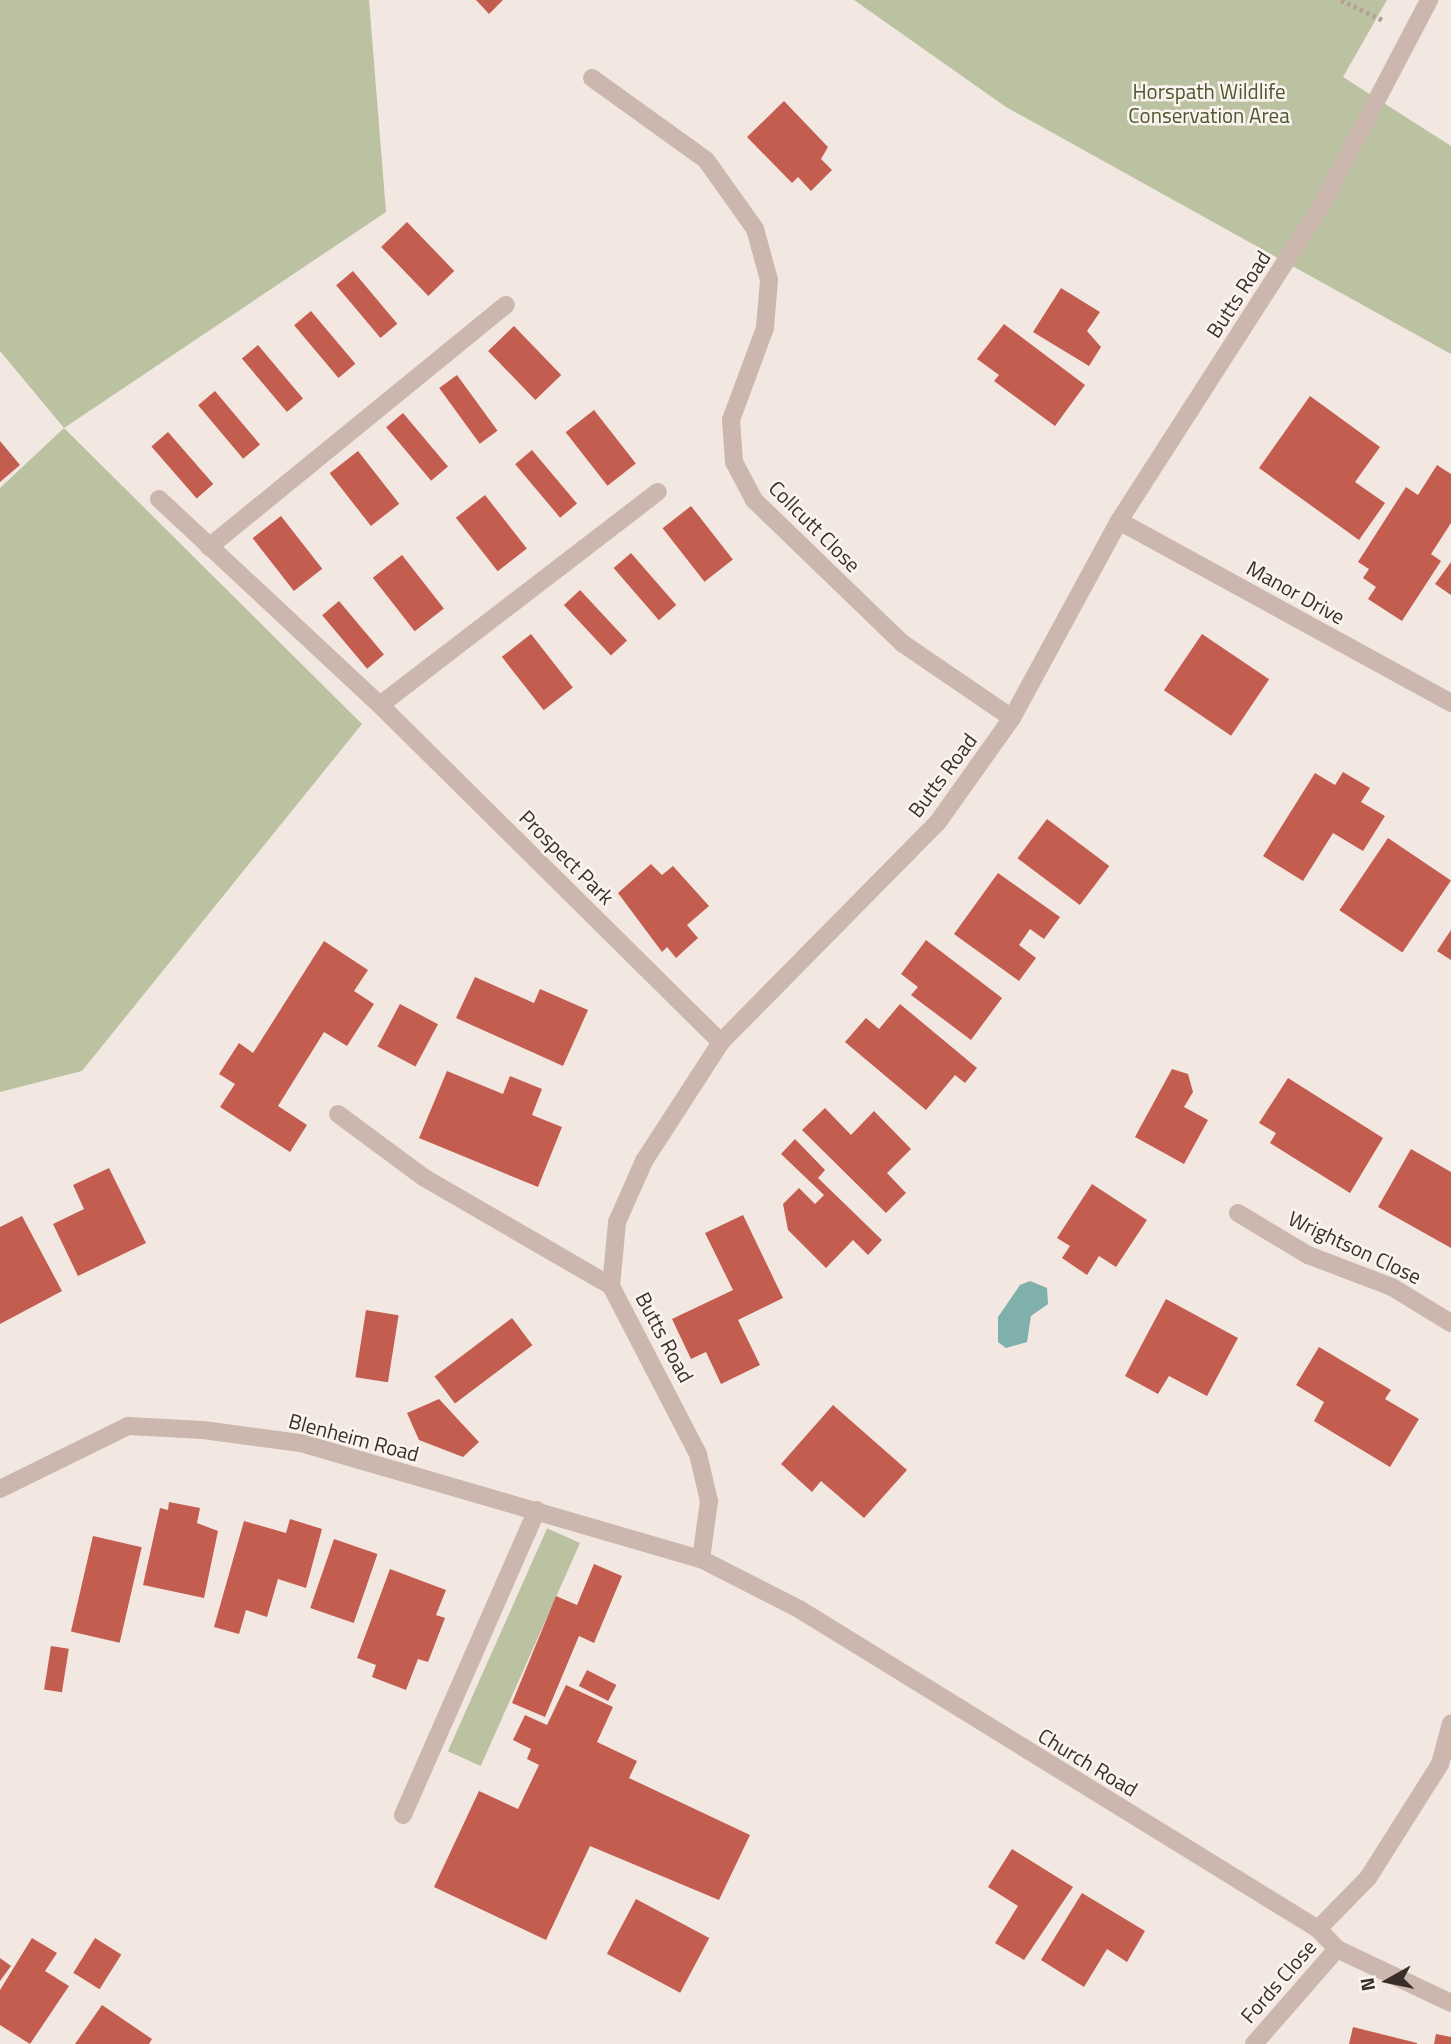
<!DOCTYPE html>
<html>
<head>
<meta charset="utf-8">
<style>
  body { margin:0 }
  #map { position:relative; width:1451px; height:2044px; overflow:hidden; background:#f3e8e1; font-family:"Titillium Web",sans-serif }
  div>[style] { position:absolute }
  .green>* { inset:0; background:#bbc2a1; transform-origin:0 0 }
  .water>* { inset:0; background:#80b0ac }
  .building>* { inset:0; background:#c35d4f; transform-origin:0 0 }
  .path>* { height:4.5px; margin-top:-2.25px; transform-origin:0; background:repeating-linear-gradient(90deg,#b7a197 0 3.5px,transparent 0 7px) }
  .minor>* { height:18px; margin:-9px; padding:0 9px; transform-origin:9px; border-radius:9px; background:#cbb7ad }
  span { translate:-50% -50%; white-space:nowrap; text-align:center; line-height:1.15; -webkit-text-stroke:5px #faf3ee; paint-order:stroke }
  .park-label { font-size:21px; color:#4e582f }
  .street-label { font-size:21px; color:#3a2e2b }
  .north { position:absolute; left:1353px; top:1946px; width:70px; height:70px; -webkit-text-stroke:5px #faf3ee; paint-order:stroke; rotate:261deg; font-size:19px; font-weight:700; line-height:28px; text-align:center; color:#3a2e2b }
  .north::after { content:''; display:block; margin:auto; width:24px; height:32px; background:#3a2e2b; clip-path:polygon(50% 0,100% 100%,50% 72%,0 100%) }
</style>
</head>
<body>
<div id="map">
  <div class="green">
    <div style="clip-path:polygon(0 0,369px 0,386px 212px,64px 428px,362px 724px,82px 1071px,0 1092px,0 488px,64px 428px,0 351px)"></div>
    <div style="clip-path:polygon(854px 0,1387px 0,1343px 77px,1451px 146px,1451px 354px,1006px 107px)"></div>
    <div style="left:580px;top:1543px;width:244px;height:36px;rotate:114deg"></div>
  </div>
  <div class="water">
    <div style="clip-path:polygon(1030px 1281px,1047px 1288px,1048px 1304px,1031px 1316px,1027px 1342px,1006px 1348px,998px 1342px,998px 1317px,1020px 1285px)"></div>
  </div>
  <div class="building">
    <div style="clip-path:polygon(476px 0,503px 0,489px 14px)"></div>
    <div style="clip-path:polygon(784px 101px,828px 147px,821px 159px,832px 170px,811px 191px,798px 177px,792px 183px,747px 137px)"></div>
    <div style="left:407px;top:222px;width:68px;height:36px;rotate:46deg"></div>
    <div style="left:353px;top:271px;width:69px;height:22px;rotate:50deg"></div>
    <div style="clip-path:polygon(1061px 288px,1100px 312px,1087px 331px,1101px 347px,1089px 366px,1033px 332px)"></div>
    <div style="left:311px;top:311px;width:69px;height:22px;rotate:50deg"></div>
    <div style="clip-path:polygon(1004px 324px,1085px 385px,1055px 426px,994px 381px,999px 375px,977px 359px)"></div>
    <div style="left:514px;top:326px;width:68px;height:36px;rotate:46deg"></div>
    <div style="left:258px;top:345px;width:70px;height:21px;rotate:50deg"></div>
    <div style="left:457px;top:375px;width:69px;height:22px;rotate:54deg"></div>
    <div style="left:215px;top:391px;width:70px;height:22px;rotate:50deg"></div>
    <div style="clip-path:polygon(1310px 396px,1380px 447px,1355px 482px,1385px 503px,1359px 540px,1259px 468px)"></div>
    <div style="left:594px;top:410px;width:68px;height:36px;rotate:52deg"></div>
    <div style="left:403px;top:413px;width:70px;height:22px;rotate:50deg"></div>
    <div style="left:168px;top:432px;width:69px;height:22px;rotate:49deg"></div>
    <div style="clip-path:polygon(0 441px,20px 465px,0 482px)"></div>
    <div style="left:532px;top:450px;width:70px;height:22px;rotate:50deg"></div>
    <div style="left:358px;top:451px;width:67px;height:36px;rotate:52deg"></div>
    <div style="clip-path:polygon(1437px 465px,1451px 474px,1451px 523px,1431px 554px,1441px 561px,1402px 621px,1368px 599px,1376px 587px,1363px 578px,1369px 569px,1358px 562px,1406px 487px,1418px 495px)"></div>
    <div style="left:485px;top:495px;width:68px;height:37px;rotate:52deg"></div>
    <div style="left:691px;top:506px;width:68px;height:36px;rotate:52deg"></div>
    <div style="left:281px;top:516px;width:67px;height:36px;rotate:52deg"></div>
    <div style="left:631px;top:553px;width:69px;height:23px;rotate:49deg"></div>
    <div style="left:402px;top:555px;width:68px;height:37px;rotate:52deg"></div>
    <div style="clip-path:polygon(1451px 562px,1451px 595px,1435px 584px)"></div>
    <div style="left:580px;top:590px;width:69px;height:22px;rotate:47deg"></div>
    <div style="left:339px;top:601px;width:70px;height:22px;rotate:50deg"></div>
    <div style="left:531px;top:634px;width:68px;height:37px;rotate:52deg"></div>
    <div style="left:1202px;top:634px;width:81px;height:68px;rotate:34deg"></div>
    <div style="clip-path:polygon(1343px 772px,1370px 788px,1361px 802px,1385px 816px,1363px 851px,1333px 833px,1303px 881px,1263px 856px,1315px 773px,1335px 785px)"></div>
    <div style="left:1047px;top:819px;width:78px;height:49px;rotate:37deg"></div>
    <div style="left:1388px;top:838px;width:76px;height:87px;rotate:34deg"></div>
    <div style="clip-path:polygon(651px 864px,662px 875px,673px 866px,709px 906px,687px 925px,698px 938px,676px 958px,667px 947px,662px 952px,618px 893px)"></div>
    <div style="clip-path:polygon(998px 873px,1060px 917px,1044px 939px,1030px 929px,1019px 945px,1036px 958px,1019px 981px,954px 934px)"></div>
    <div style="clip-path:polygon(1451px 930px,1451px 960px,1437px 951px)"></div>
    <div style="clip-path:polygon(926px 940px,1002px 998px,971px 1040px,911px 995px,918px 987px,901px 974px)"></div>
    <div style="clip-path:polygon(324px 941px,368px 970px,354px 991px,374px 1004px,347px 1046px,324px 1032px,278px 1106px,307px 1125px,290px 1152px,220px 1107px,235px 1084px,219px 1074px,239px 1043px,253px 1053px)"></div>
    <div style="clip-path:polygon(475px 977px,534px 1003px,540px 989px,588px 1010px,563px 1066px,456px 1018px)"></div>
    <div style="left:400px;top:1004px;width:43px;height:48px;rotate:28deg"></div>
    <div style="clip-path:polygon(900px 1004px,977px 1068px,965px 1083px,955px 1075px,926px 1110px,845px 1042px,866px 1018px,879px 1029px)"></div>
    <div style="clip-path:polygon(1172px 1069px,1188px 1074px,1193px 1092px,1184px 1107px,1208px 1120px,1184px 1164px,1135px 1137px)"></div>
    <div style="clip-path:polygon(447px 1071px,503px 1094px,510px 1076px,542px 1089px,532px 1115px,562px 1127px,538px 1187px,419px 1138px)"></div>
    <div style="clip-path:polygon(1288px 1078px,1383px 1138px,1350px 1193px,1270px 1143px,1276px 1133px,1259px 1123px)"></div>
    <div style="clip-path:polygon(825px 1108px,851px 1135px,874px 1111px,911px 1149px,887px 1173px,906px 1193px,886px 1213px,802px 1130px)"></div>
    <div style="clip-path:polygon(795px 1139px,825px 1170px,818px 1178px,882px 1240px,868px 1255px,853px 1240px,826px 1268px,788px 1230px,783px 1204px,799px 1188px,815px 1204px,824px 1195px,781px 1154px)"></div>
    <div style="clip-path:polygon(1411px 1149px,1451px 1172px,1451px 1248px,1378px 1207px)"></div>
    <div style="clip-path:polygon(109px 1168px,146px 1243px,78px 1276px,53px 1224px,84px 1209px,73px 1185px)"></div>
    <div style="clip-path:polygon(1092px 1184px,1147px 1220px,1116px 1267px,1099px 1256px,1087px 1275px,1062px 1258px,1070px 1246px,1057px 1238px)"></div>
    <div style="clip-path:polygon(743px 1215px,783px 1298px,738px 1320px,760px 1365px,721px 1384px,706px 1352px,691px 1359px,672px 1319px,733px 1290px,705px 1233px)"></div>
    <div style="clip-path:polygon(22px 1216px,62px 1291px,0 1324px,0 1227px)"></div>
    <div style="clip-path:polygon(1166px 1299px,1238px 1338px,1207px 1396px,1169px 1376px,1158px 1394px,1125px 1376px)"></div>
    <div style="left:366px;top:1310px;width:33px;height:68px;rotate:9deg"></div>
    <div style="left:512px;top:1318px;width:34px;height:97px;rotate:53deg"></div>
    <div style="clip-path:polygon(1319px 1347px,1391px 1390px,1385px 1399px,1419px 1419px,1390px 1467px,1314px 1421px,1324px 1402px,1296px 1385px)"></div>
    <div style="clip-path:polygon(439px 1399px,479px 1442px,463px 1457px,419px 1440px,407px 1413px)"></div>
    <div style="clip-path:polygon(833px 1405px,907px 1470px,864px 1518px,821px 1481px,812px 1492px,781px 1464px)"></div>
    <div style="clip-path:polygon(169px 1502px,200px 1508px,197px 1523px,218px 1531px,204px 1598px,143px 1585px,160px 1508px,168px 1510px)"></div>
    <div style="clip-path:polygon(290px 1519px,322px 1529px,306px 1588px,278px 1579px,267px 1617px,246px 1610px,239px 1634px,214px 1627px,244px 1521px,286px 1533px)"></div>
    <div style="left:93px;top:1536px;width:50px;height:98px;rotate:13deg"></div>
    <div style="left:334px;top:1539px;width:46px;height:73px;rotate:19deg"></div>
    <div style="clip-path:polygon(594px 1564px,622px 1576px,594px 1643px,579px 1636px,545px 1717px,512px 1703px,556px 1596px,577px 1605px)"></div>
    <div style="clip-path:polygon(390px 1569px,446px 1590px,436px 1615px,445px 1618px,428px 1662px,418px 1659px,406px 1690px,372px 1677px,376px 1665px,357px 1658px)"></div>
    <div style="left:51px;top:1646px;width:18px;height:44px;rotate:9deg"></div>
    <div style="left:587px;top:1670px;width:33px;height:18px;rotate:27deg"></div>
    <div style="clip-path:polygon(566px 1685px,613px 1707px,597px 1742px,637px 1761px,629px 1778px,750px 1835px,719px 1900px,590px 1846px,546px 1940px,434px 1887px,479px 1791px,518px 1809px,539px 1765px,527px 1759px,531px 1749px,513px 1740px,525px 1715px,547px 1725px)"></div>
    <div style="clip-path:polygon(1012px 1849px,1073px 1887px,1024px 1960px,995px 1943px,1018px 1906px,988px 1887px)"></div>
    <div style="clip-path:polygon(1082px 1893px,1145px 1931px,1127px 1962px,1107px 1949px,1084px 1987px,1041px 1960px)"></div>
    <div style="left:636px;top:1899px;width:83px;height:62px;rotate:28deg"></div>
    <div style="clip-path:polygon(32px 1938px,57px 1953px,45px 1971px,69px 1986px,30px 2044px,0 2025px,0 1990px)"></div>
    <div style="left:95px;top:1938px;width:31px;height:41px;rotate:32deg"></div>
    <div style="clip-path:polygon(0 1958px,11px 1966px,0 1981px)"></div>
    <div style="clip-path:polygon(102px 2005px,152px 2039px,149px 2044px,75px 2044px)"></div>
    <div style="clip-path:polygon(1353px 2027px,1417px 2043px,1417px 2044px,1349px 2044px)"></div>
    <div style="clip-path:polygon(1436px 2034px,1451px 2037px,1451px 2044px,1434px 2044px)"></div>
  </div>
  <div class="path">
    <div style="left:1341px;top:0;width:47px;rotate:25.5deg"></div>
  </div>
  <div class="minor">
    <div style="left:592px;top:78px;width:140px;rotate:35.7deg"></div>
    <div style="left:706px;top:160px;width:85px;rotate:54.6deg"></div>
    <div style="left:755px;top:229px;width:53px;rotate:74.6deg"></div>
    <div style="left:769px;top:280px;width:48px;rotate:94.8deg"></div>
    <div style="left:765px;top:328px;width:98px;rotate:110.3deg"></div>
    <div style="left:731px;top:420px;width:42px;rotate:85.9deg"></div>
    <div style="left:734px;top:462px;width:43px;rotate:62.2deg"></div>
    <div style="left:754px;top:500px;width:206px;rotate:44deg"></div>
    <div style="left:902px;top:643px;width:133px;rotate:34.3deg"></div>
    <div style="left:159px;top:499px;width:302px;rotate:43deg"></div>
    <div style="left:380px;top:705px;width:479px;rotate:44.7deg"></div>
    <div style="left:1119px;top:521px;width:379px;rotate:28.7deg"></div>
    <div style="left:209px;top:547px;width:383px;rotate:-39.2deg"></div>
    <div style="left:380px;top:705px;width:350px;rotate:-37.5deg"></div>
    <div style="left:338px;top:1114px;width:106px;rotate:36.5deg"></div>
    <div style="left:423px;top:1177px;width:217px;rotate:30.1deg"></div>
    <div style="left:1238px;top:1213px;width:82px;rotate:31deg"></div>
    <div style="left:1308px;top:1255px;width:90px;rotate:20.9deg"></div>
    <div style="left:1392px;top:1287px;width:69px;rotate:31.4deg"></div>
    <div style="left:0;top:1489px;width:143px;rotate:-26.2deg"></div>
    <div style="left:128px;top:1426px;width:75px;rotate:3.1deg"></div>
    <div style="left:203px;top:1430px;width:99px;rotate:7.6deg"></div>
    <div style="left:301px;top:1443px;width:416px;rotate:16.2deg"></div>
    <div style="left:701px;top:1559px;width:110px;rotate:27deg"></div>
    <div style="left:799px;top:1609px;width:610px;rotate:31.66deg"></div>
    <div style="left:1318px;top:1929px;width:28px;rotate:46deg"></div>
    <div style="left:1337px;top:1949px;width:126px;rotate:25.3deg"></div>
    <div style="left:701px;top:1559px;width:59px;rotate:-82.1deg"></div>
    <div style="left:709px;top:1501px;width:48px;rotate:-103.2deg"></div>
    <div style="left:698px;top:1454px;width:189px;rotate:-117.4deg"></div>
    <div style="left:611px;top:1286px;width:64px;rotate:-84.6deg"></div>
    <div style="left:617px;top:1222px;width:67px;rotate:-66.1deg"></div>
    <div style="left:644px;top:1161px;width:142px;rotate:-57.1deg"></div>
    <div style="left:721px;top:1042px;width:309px;rotate:-45.4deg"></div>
    <div style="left:938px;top:822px;width:128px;rotate:-54.6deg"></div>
    <div style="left:1012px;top:718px;width:224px;rotate:-61.5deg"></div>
    <div style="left:1119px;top:521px;width:372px;rotate:-57.3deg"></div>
    <div style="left:1320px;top:208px;width:235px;rotate:-62.3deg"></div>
    <div style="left:403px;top:1815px;width:333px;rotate:-66.3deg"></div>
    <div style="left:1318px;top:1929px;width:71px;rotate:-45.6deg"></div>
    <div style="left:1368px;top:1878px;width:135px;rotate:-57.7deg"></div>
    <div style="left:1440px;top:1764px;width:42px;rotate:-75deg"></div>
    <div style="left:1254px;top:2044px;width:126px;rotate:-48.9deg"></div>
  </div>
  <div class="park-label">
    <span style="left:1209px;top:103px">Horspath Wildlife<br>Conservation Area</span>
  </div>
  <div class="street-label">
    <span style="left:1238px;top:294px;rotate:-57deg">Butts Road</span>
    <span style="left:815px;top:526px;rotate:45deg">Collcutt Close</span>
    <span style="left:1296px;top:592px;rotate:29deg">Manor Drive</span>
    <span style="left:942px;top:775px;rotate:-53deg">Butts Road</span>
    <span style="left:567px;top:857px;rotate:45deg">Prospect Park</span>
    <span style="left:1355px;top:1247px;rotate:25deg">Wrightson Close</span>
    <span style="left:665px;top:1337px;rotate:62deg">Butts Road</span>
    <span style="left:354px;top:1437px;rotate:15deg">Blenheim Road</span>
    <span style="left:1088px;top:1762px;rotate:31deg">Church Road</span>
    <span style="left:1278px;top:1981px;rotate:-49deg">Fords Close</span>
  </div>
  <div class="north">N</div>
</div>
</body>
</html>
